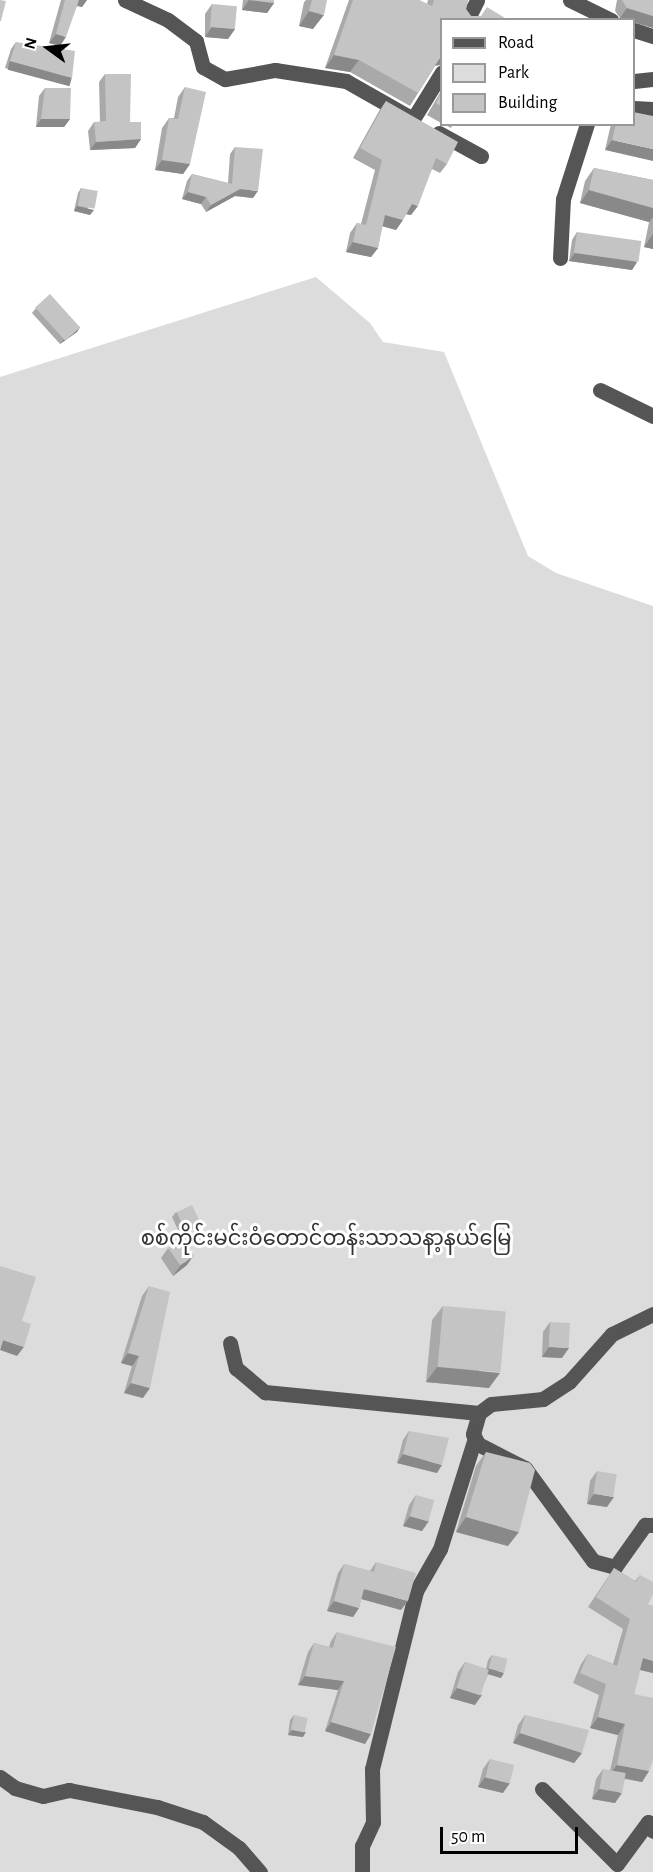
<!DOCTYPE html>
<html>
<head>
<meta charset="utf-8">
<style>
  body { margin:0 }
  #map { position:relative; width:653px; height:1872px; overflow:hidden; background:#fff; font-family:"Alegreya Sans","Noto Sans Myanmar",sans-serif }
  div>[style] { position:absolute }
  .green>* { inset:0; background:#dcdcdc }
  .minor>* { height:15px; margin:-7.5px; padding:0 7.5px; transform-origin:7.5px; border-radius:7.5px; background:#555 }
  .wall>* { inset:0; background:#a9a9a9 }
  .shaded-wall>* { inset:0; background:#898989; transform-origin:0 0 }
  .building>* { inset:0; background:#c4c4c4; transform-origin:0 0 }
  span { translate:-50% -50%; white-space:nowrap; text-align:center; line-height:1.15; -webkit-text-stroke:6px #fff; paint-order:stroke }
  .park-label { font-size:21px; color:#333 }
  .legend { position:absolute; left:440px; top:18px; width:195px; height:108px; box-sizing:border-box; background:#fff; border:2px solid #999; margin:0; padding:8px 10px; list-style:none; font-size:18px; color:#000 }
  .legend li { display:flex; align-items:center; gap:12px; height:30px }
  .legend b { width:30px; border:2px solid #999 }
  .north { position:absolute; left:18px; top:18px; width:60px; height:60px; -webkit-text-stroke:4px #fff; paint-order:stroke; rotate:285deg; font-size:16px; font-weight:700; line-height:24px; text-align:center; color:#000 }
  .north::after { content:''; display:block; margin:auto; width:21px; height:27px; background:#000; clip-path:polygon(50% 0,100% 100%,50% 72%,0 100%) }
  .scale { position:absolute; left:440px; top:1827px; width:138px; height:27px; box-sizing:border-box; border:3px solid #000; border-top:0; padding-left:8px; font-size:18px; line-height:21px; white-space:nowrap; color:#000; -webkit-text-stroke:4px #fff; paint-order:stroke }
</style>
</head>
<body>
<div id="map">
  <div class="green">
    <div style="clip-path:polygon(316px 277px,370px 323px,383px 342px,444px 352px,528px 556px,556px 573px,653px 606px,653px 1872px,0 1872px,0 377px)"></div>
  </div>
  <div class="minor">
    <div style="left:125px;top:0;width:47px;rotate:24.9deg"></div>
    <div style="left:168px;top:20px;width:35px;rotate:37deg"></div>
    <div style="left:196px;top:41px;width:27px;rotate:75deg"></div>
    <div style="left:203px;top:67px;width:25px;rotate:29deg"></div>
    <div style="left:225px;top:79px;width:51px;rotate:-10.2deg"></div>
    <div style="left:275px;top:70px;width:72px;rotate:8.8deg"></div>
    <div style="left:346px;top:81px;width:77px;rotate:29.6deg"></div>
    <div style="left:413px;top:119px;width:55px;rotate:-58.3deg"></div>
    <div style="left:570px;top:0;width:46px;rotate:26deg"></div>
    <div style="left:467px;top:20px;width:22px;rotate:-63deg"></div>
    <div style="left:634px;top:30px;width:20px;rotate:18deg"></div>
    <div style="left:634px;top:81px;width:19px;rotate:-6deg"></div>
    <div style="left:634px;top:108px;width:19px;rotate:3deg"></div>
    <div style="left:439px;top:133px;width:48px;rotate:28.7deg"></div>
    <div style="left:560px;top:258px;width:59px;rotate:-87.1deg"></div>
    <div style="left:563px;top:199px;width:79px;rotate:-72.3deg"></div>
    <div style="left:600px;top:390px;width:59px;rotate:26.1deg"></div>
    <div style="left:653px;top:1314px;width:46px;rotate:154deg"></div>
    <div style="left:612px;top:1334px;width:64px;rotate:131.9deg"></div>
    <div style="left:569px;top:1382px;width:31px;rotate:147deg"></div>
    <div style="left:543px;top:1399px;width:52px;rotate:174.5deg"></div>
    <div style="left:491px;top:1404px;width:15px;rotate:143deg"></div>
    <div style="left:479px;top:1413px;width:22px;rotate:106deg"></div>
    <div style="left:473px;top:1434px;width:11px;rotate:63deg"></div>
    <div style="left:478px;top:1444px;width:53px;rotate:27.1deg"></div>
    <div style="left:525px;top:1468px;width:115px;rotate:53.8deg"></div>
    <div style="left:593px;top:1561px;width:23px;rotate:15deg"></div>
    <div style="left:615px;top:1567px;width:52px;rotate:-54.5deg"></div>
    <div style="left:645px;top:1525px;width:8px"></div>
    <div style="left:230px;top:1343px;width:26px;rotate:77deg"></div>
    <div style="left:236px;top:1368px;width:38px;rotate:40deg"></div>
    <div style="left:265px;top:1392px;width:215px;rotate:5.6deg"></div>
    <div style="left:0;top:1777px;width:19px;rotate:36deg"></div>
    <div style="left:15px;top:1788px;width:29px;rotate:16deg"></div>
    <div style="left:43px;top:1796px;width:27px;rotate:-13deg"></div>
    <div style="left:69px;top:1790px;width:90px;rotate:10.9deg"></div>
    <div style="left:157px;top:1807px;width:48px;rotate:18.1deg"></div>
    <div style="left:203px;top:1822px;width:44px;rotate:35.8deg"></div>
    <div style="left:239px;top:1848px;width:32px;rotate:49deg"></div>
    <div style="left:542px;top:1789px;width:106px;rotate:45deg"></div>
    <div style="left:617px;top:1864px;width:52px;rotate:-53.6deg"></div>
    <div style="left:648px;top:1822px;width:10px;rotate:61deg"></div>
    <div style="left:362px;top:1872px;width:26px;rotate:-90deg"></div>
    <div style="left:362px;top:1846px;width:26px;rotate:-65deg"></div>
    <div style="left:373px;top:1822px;width:53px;rotate:-91.1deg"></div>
    <div style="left:372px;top:1769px;width:183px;rotate:-76.1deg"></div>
    <div style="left:416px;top:1591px;width:48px;rotate:-60.3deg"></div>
    <div style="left:440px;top:1549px;width:113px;rotate:-72.5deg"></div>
  </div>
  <div class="wall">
    <div style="clip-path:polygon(61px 0,87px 0,82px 7px,77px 6px,60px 46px,49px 43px)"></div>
    <div style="clip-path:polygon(243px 0,274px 0,274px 3px,267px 13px,242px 10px)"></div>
    <div style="clip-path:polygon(306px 0,327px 0,313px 29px,299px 26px,304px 2px)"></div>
    <div style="clip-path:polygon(349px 0,419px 0,427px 4px,428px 0,468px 0,466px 9px,471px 16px,505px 18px,441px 20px,435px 66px,410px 106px,350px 72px,325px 68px)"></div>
    <div style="clip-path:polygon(617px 0,653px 0,653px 28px,633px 22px,633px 20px,620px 18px,615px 11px)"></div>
    <div style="clip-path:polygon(212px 4px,235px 29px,228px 39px,205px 37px,205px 14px)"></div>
    <div style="clip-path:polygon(16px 42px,67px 85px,5px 68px,11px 49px)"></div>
    <div style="clip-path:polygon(105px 74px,130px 122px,141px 139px,135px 148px,90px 150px,88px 131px,94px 122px,100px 122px,99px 82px)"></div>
    <div style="clip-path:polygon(185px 87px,190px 164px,183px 174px,155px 170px,162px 128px,169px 118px,174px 118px,178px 97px)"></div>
    <div style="clip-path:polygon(45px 88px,70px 119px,64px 127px,36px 127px,39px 96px)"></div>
    <div style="clip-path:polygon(441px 91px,441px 123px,427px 115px)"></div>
    <div style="clip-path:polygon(386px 101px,447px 164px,440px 173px,432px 169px,411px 215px,406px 214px,396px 230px,382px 226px,378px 248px,371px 257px,346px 252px,350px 233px,357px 223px,361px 224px,375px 170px,353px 158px,379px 111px)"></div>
    <div style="clip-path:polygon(444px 124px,453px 124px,451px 128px)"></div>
    <div style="clip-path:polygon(611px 124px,633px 124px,605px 150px)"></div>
    <div style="clip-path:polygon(235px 147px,253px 198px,235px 196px,206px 212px,201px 204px,182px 199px,187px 181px,192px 174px,228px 183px,230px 154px)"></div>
    <div style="clip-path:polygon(594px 168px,653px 180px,653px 249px,644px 247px,649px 222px,580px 203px,585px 181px)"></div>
    <div style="clip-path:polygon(81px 188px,90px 215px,74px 211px,78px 193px)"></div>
    <div style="clip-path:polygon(577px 232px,637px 262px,632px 270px,569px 261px,572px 240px)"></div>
    <div style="clip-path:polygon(36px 308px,80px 327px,77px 332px,60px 344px,32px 313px)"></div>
    <div style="clip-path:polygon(176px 1212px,200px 1222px,196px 1227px,180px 1234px,172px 1217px)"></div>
    <div style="clip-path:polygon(168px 1248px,187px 1265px,173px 1276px,161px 1258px)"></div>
    <div style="clip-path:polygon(149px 1286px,143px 1398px,124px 1393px,132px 1366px,121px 1363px,142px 1296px)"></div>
    <div style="clip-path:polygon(443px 1306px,489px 1388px,426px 1382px,432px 1320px)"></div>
    <div style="clip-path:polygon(550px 1322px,562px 1358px,542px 1357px,543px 1332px)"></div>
    <div style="clip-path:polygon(409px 1431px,437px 1473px,397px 1463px,403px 1440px)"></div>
    <div style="clip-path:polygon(486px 1452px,508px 1546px,456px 1532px,476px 1466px)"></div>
    <div style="clip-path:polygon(597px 1471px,607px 1507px,587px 1504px,590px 1481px)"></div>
    <div style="clip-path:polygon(416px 1495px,422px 1531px,403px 1526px,409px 1505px)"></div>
    <div style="clip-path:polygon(376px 1562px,401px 1610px,361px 1599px,359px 1608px,353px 1617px,327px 1611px,338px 1573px,344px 1564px,370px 1571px)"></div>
    <div style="clip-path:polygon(614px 1568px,635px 1581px,640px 1575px,648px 1605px,653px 1606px,653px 1673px,640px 1670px,634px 1694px,649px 1771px,642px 1782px,625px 1779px,615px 1803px,592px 1799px,596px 1779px,603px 1769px,610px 1771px,618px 1735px,590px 1728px,599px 1695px,573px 1683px,581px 1664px,588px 1654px,613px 1664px,623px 1629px,588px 1607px)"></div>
    <div style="clip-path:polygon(337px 1632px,365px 1744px,325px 1731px,338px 1690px,298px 1685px,308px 1652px,314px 1643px,329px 1647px,331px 1641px)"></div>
    <div style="clip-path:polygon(492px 1655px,501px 1678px,488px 1674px,475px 1705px,450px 1698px,458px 1672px,465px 1662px,486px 1669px,488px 1660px)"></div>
    <div style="clip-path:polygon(294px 1715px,303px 1737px,288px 1735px,290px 1720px)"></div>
    <div style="clip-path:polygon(525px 1715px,582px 1753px,574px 1763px,513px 1743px,518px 1725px)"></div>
    <div style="clip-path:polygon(490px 1759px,503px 1793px,478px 1787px,483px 1769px)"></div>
  </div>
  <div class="shaded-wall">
    <div style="clip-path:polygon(78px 0,87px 0,82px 7px,75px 5px)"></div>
    <div style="clip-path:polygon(249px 0,274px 3px,267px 13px,242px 10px)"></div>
    <div style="clip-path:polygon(627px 8px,653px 16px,653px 28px,633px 22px,633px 20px,626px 20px,620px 18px)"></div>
    <div style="clip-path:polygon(309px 11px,324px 15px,313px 29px,299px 26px)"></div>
    <div style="clip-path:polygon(212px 27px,235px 29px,228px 39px,205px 37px)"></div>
    <div style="clip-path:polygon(56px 34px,66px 37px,60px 46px,49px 43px)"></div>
    <div style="clip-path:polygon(334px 55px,359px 60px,350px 72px,325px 68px)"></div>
    <div style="clip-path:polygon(441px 56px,441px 65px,434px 66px)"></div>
    <div style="left:10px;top:61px;width:64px;height:9px;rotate:15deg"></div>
    <div style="clip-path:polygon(41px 119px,70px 119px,64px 127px,36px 127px)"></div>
    <div style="clip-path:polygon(141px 139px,135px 148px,90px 150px,96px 142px)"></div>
    <div style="clip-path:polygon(612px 140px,653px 149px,653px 161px,605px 150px)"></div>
    <div style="clip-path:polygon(162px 160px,190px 164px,183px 174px,155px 170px)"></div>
    <div style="clip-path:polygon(240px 189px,258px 191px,253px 198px,235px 196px,206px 212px,211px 205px)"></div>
    <div style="clip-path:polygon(589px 190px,653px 208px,653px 217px,649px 222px,580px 203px)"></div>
    <div style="clip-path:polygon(188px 192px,206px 197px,201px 204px,182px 199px)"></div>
    <div style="clip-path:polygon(412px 204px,418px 206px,411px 215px,405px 214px)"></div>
    <div style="clip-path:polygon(77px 206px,94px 210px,90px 215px,74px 211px)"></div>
    <div style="clip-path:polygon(385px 215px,403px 220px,396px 230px,378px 225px)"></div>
    <div style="clip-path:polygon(653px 234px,653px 249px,644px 247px)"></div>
    <div style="clip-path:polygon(353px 242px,378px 248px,371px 257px,346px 252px)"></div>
    <div style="clip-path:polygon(575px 253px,637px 262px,632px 270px,569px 261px)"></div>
    <div style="clip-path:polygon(80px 327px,77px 332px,60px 344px,64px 339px)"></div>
    <div style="clip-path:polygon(200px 1222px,196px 1227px,180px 1234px,183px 1229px)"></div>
    <div style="clip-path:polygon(194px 1255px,187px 1265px,173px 1276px,180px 1266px)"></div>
    <div style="clip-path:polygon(3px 1340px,24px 1347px,17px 1356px,0 1350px)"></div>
    <div style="clip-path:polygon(549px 1347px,569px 1348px,562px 1358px,542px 1357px)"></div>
    <div style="clip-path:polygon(128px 1353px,139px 1356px,132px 1366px,121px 1363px)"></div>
    <div style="clip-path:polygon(437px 1367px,500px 1373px,489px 1388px,426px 1382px)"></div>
    <div style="clip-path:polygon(131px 1383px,150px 1388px,143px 1398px,124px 1393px)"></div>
    <div style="clip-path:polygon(403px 1454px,442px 1465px,437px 1473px,397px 1463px)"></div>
    <div style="clip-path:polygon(594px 1494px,614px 1497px,607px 1507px,587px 1504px)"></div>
    <div style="clip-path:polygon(410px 1516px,429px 1521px,422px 1531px,403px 1526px)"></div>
    <div style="clip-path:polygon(466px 1517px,519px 1532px,508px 1546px,456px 1532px)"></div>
    <div style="clip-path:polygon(364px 1589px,408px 1601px,401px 1610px,358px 1598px)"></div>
    <div style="clip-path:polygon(334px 1601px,359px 1608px,353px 1617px,327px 1611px)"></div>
    <div style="clip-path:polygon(643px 1658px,653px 1661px,653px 1673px,636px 1669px)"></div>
    <div style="clip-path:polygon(488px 1668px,504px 1673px,501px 1678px,484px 1673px)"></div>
    <div style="clip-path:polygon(305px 1676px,344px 1681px,338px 1690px,298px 1685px)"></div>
    <div style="clip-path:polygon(457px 1688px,482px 1695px,475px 1705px,450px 1698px)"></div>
    <div style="clip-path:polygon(598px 1717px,625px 1724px,618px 1735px,590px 1728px)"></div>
    <div style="clip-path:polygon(331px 1722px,371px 1734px,365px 1744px,325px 1731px)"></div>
    <div style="clip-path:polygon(292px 1730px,306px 1732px,303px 1737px,288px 1735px)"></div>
    <div style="clip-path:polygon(520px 1733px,582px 1753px,574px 1763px,513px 1743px)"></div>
    <div style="clip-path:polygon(617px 1765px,649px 1771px,642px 1782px,609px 1775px)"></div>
    <div style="clip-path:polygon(485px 1777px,510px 1783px,503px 1793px,478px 1787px)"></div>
    <div style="clip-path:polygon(599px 1789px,622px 1793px,615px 1803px,592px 1799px)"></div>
  </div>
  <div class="building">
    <div style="clip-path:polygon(0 0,6px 1px,1px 21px,0 21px)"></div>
    <div style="clip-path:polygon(65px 0,79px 0,66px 37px,56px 34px)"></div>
    <div style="clip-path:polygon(249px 0,274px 0,274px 3px)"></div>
    <div style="clip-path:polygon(312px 0,327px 0,324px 15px,309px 11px)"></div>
    <div style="clip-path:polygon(353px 0,419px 0,432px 6px,434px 0,468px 0,466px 9px,471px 16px,481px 16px,487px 7px,505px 18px,504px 20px,441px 20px,441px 56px,418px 93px,359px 60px,334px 55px)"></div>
    <div style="clip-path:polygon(622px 0,653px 0,653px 16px,627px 8px)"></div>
    <div style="left:212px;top:4px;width:25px;height:23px;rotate:5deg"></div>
    <div style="clip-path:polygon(16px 42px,75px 51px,72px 78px,10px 61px)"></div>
    <div style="clip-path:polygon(105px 74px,131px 74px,130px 122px,141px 122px,141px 139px,96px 142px,94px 122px,106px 121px)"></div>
    <div style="clip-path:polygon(185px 87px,206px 92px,190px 164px,162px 160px,169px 118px,178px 119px)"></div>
    <div style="clip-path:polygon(45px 88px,71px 88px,70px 119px,41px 119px)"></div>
    <div style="clip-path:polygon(441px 93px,441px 106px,436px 103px)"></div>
    <div style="clip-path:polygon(386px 101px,458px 142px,447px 164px,436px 158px,418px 206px,412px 204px,403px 220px,385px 215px,378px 248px,353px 242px,357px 223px,366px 225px,382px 160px,360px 148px)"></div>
    <div style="clip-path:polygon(633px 112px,653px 116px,653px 149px,612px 140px,616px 124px,633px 124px)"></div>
    <div style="clip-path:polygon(235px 147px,263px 149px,258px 191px,240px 189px,211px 205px,206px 197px,188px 192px,192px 174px,232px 184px)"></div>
    <div style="clip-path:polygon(594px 168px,653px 180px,653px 208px,589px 190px)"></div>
    <div style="left:81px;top:188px;width:17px;height:18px;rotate:10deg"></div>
    <div style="left:577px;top:232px;width:65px;height:21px;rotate:8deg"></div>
    <div style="left:50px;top:294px;width:45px;height:20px;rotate:48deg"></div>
    <div style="left:192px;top:1205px;width:19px;height:17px;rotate:65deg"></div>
    <div style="left:182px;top:1238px;width:21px;height:17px;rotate:55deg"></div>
    <div style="clip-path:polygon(0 1266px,36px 1277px,22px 1321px,31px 1324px,24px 1347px,3px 1340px,0 1349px)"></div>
    <div style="clip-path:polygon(149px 1286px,170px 1292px,150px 1388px,131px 1383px,139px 1356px,128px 1353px)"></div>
    <div style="left:443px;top:1306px;width:63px;height:61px;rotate:5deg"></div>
    <div style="left:550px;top:1322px;width:20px;height:25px;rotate:3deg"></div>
    <div style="clip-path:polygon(409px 1431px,449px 1438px,442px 1465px,403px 1454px)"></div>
    <div style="clip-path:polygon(486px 1452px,530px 1463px,535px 1470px,519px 1532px,466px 1517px)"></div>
    <div style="left:597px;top:1471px;width:20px;height:23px;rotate:9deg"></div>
    <div style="left:416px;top:1495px;width:19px;height:22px;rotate:16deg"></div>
    <div style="clip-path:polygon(376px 1562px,416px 1573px,408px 1601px,364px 1589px,359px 1608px,334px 1601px,344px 1564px,374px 1572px)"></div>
    <div style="clip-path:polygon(614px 1568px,636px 1582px,640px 1575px,653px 1582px,653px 1594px,648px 1605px,653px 1606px,653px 1661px,643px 1658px,634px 1694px,653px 1698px,653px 1760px,649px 1771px,617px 1765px,625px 1724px,598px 1717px,606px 1684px,580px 1673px,588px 1654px,617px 1666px,630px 1619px,596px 1597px)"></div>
    <div style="clip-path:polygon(337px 1632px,396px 1647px,371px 1734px,331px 1722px,344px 1681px,305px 1676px,314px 1643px,333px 1648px)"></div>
    <div style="left:492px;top:1655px;width:16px;height:14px;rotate:14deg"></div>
    <div style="left:465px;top:1662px;width:25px;height:27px;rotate:18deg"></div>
    <div style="left:294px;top:1715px;width:14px;height:15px;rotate:12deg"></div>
    <div style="clip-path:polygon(525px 1715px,589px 1730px,582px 1753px,520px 1733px)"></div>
    <div style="left:490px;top:1759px;width:25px;height:19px;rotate:14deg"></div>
    <div style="left:603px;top:1769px;width:23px;height:20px;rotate:10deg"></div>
  </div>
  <div class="park-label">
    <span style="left:326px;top:1239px">စစ်ကိုင်းမင်းဝံတောင်တန်းသာသနာ့နယ်မြေ</span>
  </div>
  <ul class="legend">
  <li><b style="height:8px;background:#555"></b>Road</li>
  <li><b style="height:16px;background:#dcdcdc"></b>Park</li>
  <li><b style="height:16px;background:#c4c4c4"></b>Building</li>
  </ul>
  <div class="north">N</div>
  <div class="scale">50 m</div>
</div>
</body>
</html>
